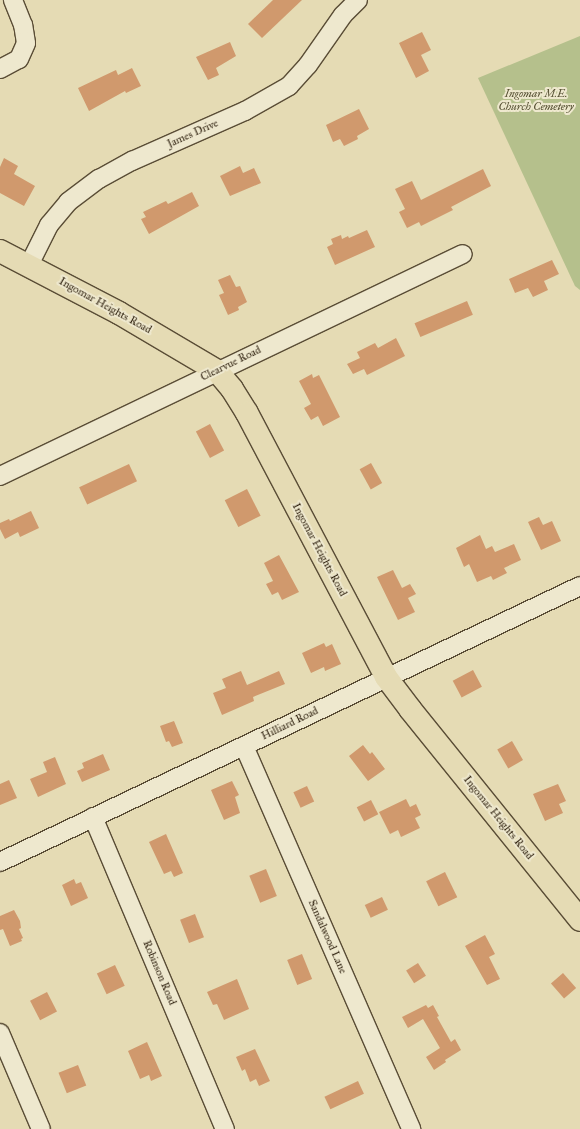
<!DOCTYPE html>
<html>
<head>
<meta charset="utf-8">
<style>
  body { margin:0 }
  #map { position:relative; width:580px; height:1129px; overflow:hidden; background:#e5dbb4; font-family:"IM FELL Great Primer",serif }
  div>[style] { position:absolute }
  .green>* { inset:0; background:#b5c08c }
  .building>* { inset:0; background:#d0996d; transform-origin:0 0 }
  .roads { filter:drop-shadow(1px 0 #5a4d36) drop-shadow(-1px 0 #5a4d36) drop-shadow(0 1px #5a4d36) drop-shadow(0 -1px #5a4d36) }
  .minor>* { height:18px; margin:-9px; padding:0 9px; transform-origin:9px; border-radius:9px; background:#eee8ce }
  .major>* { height:22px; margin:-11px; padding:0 11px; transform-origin:11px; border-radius:11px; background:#e5dbb4 }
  span { translate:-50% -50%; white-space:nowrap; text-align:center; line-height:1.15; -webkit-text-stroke:4px #eee8ce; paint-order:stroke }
  .park-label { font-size:11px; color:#554f32; font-style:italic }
  .street-label { font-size:11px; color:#2c1e0c }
</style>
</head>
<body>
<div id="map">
  <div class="green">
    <div style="clip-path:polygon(580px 36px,580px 290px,575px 286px,478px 78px)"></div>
  </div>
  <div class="building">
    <div style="clip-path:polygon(273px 0,302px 0,262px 38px,248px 24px)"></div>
    <div style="clip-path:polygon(422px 32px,431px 50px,421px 55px,429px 71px,416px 78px,399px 43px)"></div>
    <div style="clip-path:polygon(230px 42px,236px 56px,216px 68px,219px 75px,208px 80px,196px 57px)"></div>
    <div style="clip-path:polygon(132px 68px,141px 86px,126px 93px,125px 91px,89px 111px,78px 88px,116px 70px,118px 75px)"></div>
    <div style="clip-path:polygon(359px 109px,369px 129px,357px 136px,358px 139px,344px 146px,340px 139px,333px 142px,326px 125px)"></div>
    <div style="clip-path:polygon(4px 158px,18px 166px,14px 174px,35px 186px,24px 206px,0 193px,0 167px)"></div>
    <div style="clip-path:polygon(240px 166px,243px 173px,254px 168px,261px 183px,230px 196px,220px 176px)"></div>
    <div style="clip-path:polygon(483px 169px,491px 186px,451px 207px,453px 210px,421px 226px,419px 222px,407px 228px,399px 212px,405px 209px,395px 189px,412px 181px,421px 200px)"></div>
    <div style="clip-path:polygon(192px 192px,199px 206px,149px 234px,141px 219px,146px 217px,143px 212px,166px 201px,168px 204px)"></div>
    <div style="clip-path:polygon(367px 230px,375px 247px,335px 265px,327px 247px,333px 244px,331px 239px,341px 235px,342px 239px,348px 236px,349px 238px)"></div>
    <div style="clip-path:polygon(552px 260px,559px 274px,544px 281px,548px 290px,533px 297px,528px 288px,515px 293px,509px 279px)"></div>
    <div style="clip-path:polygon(230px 275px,236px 287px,240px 286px,247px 302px,238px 307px,239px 310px,228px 315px,219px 295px,224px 293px,218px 280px)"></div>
    <div style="left:467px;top:301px;width:15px;height:57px;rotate:67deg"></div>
    <div style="clip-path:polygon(396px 338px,405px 356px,367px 375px,364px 369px,353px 374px,347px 364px,360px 358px,357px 352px,375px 343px,378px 348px)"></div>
    <div style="clip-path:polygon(312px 374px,313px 378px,319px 375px,340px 417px,323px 426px,318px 416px,311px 420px,304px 408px,311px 404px,299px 381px)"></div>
    <div style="left:210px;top:424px;width:30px;height:16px;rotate:62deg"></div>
    <div style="left:371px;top:463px;width:23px;height:13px;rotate:61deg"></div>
    <div style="left:129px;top:464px;width:19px;height:55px;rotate:65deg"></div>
    <div style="left:247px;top:489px;width:30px;height:25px;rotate:63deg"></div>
    <div style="clip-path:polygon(31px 511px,39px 528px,20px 537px,18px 532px,5px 539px,0 529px,0 523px,9px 519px,10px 521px)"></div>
    <div style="clip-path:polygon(539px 517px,543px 525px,552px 521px,561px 541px,541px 550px,528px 522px)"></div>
    <div style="clip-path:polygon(480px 535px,486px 549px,492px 546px,495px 552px,514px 544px,521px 560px,504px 568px,507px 573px,493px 580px,491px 576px,477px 582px,469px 564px,464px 567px,456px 548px)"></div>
    <div style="clip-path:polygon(279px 555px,299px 592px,282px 600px,278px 592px,272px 595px,266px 584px,273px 581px,264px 563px)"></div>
    <div style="clip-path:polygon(393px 570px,402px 588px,410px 584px,416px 594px,408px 598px,415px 612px,398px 620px,377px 577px)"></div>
    <div style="clip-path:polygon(324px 643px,326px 647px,332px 644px,341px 664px,325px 671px,324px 667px,311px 673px,302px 653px)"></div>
    <div style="left:473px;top:670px;width:19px;height:23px;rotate:62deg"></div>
    <div style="clip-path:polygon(241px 671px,247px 685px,279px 671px,285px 684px,253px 697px,254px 701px,222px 715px,213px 693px,226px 688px,222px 679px)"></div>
    <div style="clip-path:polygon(174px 721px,183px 743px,172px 747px,169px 741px,166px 742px,160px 726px)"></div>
    <div style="left:512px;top:741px;width:22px;height:17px;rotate:60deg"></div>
    <div style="clip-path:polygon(363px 745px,370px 754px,372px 752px,385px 769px,368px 781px,349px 756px)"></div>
    <div style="clip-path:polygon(103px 754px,110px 770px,82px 782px,77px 771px,84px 768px,82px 763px)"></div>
    <div style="clip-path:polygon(55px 757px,66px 784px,38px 797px,30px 779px,47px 772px,43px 762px)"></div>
    <div style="clip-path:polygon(9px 780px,17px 798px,0 805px,0 784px)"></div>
    <div style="clip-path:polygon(232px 781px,239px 795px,235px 797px,240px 813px,224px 820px,211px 790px)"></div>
    <div style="clip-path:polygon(558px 784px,566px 801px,559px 804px,563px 813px,545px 821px,533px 794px)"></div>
    <div style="left:307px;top:786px;width:17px;height:15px;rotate:65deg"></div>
    <div style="clip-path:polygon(406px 799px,410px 807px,416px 804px,421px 815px,415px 818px,420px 828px,401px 837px,398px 830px,390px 834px,379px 812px)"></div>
    <div style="left:371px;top:800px;width:16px;height:16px;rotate:63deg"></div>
    <div style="clip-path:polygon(166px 834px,183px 873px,174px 877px,171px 871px,164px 874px,149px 842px)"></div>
    <div style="left:266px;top:869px;width:29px;height:18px;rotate:68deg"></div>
    <div style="left:445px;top:872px;width:28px;height:21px;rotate:64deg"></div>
    <div style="clip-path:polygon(74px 879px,76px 884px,81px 882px,88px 898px,71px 906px,62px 885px)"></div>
    <div style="left:382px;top:897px;width:14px;height:19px;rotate:65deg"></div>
    <div style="clip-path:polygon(14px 910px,20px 921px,21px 928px,19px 929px,23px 938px,21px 939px,22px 941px,10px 946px,3px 929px,0 930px,0 916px)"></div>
    <div style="left:195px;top:914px;width:25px;height:16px;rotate:69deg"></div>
    <div style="clip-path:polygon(485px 935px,495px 954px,489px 957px,500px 979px,487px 985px,465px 946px)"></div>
    <div style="left:302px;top:954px;width:27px;height:16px;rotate:68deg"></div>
    <div style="left:418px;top:963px;width:15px;height:14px;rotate:58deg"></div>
    <div style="left:115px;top:965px;width:23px;height:20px;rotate:65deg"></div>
    <div style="left:563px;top:973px;width:20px;height:16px;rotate:49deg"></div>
    <div style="clip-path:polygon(237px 979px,249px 1009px,224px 1020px,217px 1004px,213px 1005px,207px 992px)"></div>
    <div style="left:47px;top:992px;width:22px;height:19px;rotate:63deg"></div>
    <div style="clip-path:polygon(426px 1005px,428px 1008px,433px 1005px,439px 1016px,437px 1017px,451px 1042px,455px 1039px,461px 1050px,445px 1060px,446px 1062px,434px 1070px,426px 1057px,440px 1048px,423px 1019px,408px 1028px,402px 1017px)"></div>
    <div style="clip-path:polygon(147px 1042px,162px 1076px,151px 1081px,149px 1075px,140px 1079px,128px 1051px)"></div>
    <div style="clip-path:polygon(255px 1049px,270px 1081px,259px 1086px,256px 1079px,250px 1082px,245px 1069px,242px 1071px,236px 1057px)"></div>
    <div style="left:78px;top:1065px;width:22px;height:21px;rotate:68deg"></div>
    <div style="left:358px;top:1081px;width:14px;height:37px;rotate:65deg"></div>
  </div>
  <div class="roads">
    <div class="minor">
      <div style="left:0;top:69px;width:21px;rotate:-28deg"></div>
      <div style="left:19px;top:59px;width:17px;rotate:-66deg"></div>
      <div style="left:26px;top:43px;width:18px;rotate:-99deg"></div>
      <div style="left:23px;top:25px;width:27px;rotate:-112deg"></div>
      <div style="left:29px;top:265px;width:45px;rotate:-63.4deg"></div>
      <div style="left:49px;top:225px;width:30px;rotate:-50deg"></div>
      <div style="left:68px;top:202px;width:39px;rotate:-37deg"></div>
      <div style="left:99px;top:179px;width:38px;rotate:-29deg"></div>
      <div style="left:132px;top:161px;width:124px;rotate:-23.9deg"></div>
      <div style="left:245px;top:111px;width:51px;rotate:-29.6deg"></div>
      <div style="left:289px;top:86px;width:28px;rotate:-48deg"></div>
      <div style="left:308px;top:65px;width:61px;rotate:-55deg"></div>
      <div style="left:343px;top:15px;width:21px;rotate:-45deg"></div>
      <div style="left:0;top:476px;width:513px;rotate:-25.62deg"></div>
      <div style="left:244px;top:746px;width:418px;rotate:66.4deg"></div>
      <div style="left:93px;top:817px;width:339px;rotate:67.1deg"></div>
      <div style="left:0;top:862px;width:642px;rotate:-25.45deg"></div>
      <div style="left:0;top:1033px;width:104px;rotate:66.9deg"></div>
    </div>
    <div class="major">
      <div style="left:0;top:251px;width:134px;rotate:27.5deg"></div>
      <div style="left:119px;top:313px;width:114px;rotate:30.6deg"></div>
      <div style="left:217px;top:371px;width:23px;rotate:50deg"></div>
      <div style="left:232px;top:389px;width:28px;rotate:58deg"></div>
      <div style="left:247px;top:413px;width:298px;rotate:62.2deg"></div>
      <div style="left:386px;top:677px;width:40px;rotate:53deg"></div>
      <div style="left:410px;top:709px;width:271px;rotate:51.1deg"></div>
    </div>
  </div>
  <div class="park-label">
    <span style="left:536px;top:101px">Ingomar M.E.<br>Church Cemetery</span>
  </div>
  <div class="street-label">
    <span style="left:193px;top:134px;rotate:-24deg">James Drive</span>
    <span style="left:105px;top:306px;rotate:29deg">Ingomar Heights Road</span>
    <span style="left:231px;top:364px;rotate:-26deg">Clearvue Road</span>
    <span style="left:319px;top:550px;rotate:62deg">Ingomar Heights Road</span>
    <span style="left:290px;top:724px;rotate:-26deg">Hilliard Road</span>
    <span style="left:498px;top:818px;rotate:51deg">Ingomar Heights Road</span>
    <span style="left:327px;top:937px;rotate:66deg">Sandalwood Lane</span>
    <span style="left:159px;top:973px;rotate:67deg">Robinson Road</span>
  </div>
</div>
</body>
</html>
